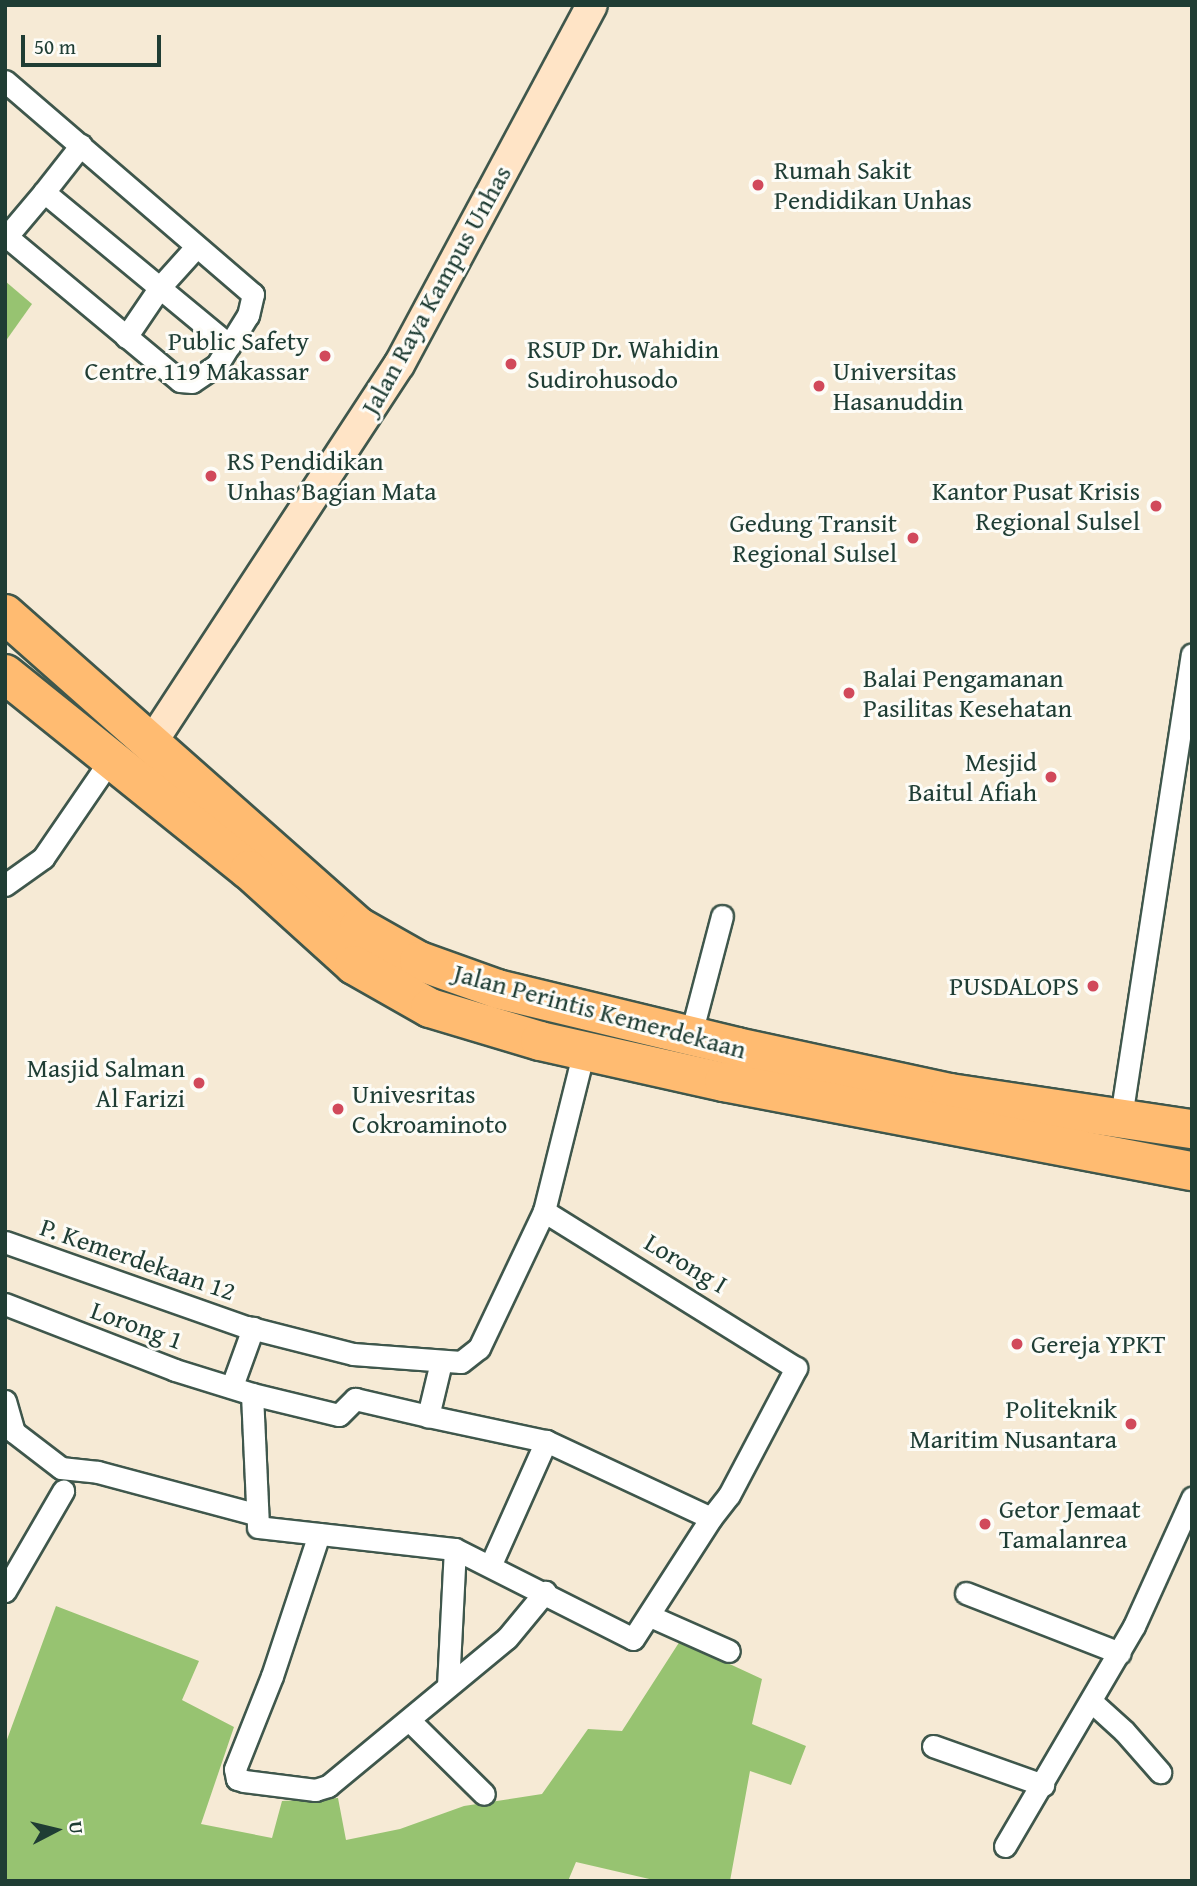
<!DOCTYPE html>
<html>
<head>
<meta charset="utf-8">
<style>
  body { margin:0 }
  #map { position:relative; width:1197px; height:1886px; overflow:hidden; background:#f6ead5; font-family:"Gentium Book Plus",serif }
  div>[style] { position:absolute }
  .green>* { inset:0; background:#97c371 }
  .roads { filter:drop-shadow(2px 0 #3f574c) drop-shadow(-2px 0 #3f574c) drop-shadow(0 2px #3f574c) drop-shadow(0 -2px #3f574c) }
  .street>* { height:21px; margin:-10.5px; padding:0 10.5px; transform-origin:10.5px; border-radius:10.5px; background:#fff }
  .secondary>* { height:30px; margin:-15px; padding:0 15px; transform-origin:15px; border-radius:15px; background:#ffe4c6 }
  .highway>* { height:38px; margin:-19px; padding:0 19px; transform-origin:19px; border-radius:19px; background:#ffbb71 }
  .dots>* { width:19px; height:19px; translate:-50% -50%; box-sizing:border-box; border:4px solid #fdfcf7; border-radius:50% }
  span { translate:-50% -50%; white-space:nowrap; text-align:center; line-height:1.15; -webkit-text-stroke:6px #fdfcf7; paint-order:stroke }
  .poi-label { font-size:26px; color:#1f3d34 }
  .left { translate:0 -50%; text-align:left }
  .right { translate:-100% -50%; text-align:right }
  .street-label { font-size:26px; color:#1f3d34 }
  .frame { position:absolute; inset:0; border:7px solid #1f3d34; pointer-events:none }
  .north { position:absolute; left:21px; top:1795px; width:70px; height:70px; -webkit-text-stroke:5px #fdfcf7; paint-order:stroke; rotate:83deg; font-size:19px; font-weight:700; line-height:28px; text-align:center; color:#1f3d34 }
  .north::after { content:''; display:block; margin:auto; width:24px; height:32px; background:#1f3d34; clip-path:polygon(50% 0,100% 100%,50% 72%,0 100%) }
  .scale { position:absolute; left:21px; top:35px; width:140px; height:32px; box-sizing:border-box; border:4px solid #1f3d34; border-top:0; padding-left:9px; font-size:21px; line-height:24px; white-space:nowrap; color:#1f3d34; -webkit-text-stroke:5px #fdfcf7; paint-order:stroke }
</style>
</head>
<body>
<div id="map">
  <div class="green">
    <div style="clip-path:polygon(5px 281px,32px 304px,5px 342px)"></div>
    <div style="clip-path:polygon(56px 1606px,199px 1661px,182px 1700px,234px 1727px,201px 1824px,272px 1838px,282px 1801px,338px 1798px,346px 1840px,400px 1829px,464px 1806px,542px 1794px,588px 1729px,622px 1731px,680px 1641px,762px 1679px,752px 1724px,806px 1746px,791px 1785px,750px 1771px,730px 1881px,658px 1881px,576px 1862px,568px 1881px,5px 1881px,5px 1745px)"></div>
  </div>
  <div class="roads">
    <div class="street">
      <div style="left:5px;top:81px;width:327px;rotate:40.7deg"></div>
      <div style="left:253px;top:294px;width:22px;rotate:103deg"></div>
      <div style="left:248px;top:315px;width:59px;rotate:121.8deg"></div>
      <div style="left:217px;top:365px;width:30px;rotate:146deg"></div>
      <div style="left:192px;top:382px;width:12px;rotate:-175deg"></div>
      <div style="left:180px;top:381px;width:228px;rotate:-140.2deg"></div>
      <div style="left:81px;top:145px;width:60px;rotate:128.2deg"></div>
      <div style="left:44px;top:192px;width:241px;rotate:39.6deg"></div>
      <div style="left:7px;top:236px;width:57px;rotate:-49.9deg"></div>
      <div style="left:126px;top:337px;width:60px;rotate:-55.8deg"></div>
      <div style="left:160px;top:287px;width:54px;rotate:-48deg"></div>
      <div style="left:5px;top:885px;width:47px;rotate:-35.4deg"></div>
      <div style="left:43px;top:858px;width:119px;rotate:-55.6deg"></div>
      <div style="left:691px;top:1034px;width:122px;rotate:-75.3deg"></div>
      <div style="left:1121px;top:1117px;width:468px;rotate:-81.3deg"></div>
      <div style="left:5px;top:1242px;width:256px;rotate:19.4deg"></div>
      <div style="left:247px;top:1327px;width:109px;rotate:14.3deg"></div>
      <div style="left:353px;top:1354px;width:108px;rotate:4.2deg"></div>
      <div style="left:461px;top:1362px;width:23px;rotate:-38deg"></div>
      <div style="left:479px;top:1348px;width:152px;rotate:-64.6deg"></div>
      <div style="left:544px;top:1211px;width:166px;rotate:-76deg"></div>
      <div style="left:5px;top:1304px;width:182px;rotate:21.2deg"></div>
      <div style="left:175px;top:1370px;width:81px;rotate:17.3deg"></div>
      <div style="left:252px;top:1394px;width:89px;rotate:13.6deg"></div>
      <div style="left:339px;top:1415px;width:23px;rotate:-45deg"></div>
      <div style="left:355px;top:1399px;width:75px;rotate:13.1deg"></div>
      <div style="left:441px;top:1362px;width:56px;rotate:103.5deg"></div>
      <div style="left:428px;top:1416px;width:121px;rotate:12deg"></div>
      <div style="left:546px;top:1441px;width:182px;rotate:25deg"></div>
      <div style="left:711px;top:1518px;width:29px;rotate:-52deg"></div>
      <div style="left:729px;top:1495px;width:144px;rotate:-62.2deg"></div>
      <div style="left:796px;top:1368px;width:297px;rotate:-148.1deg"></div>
      <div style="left:232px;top:1386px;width:62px;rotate:-70.1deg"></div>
      <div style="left:252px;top:1394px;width:133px;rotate:87.4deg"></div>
      <div style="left:258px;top:1527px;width:198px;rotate:6.4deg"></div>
      <div style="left:455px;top:1549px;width:199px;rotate:26.8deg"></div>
      <div style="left:633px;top:1639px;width:144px;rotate:-57.2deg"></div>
      <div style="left:5px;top:1401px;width:32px;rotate:74deg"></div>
      <div style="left:14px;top:1432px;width:59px;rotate:37.5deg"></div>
      <div style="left:61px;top:1468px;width:37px;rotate:6deg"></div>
      <div style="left:98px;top:1472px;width:163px;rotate:15deg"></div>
      <div style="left:319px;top:1534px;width:150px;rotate:108.3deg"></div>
      <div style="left:272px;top:1676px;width:100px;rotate:111.7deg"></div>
      <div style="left:235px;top:1769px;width:10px;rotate:79deg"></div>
      <div style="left:237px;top:1779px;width:7px;rotate:16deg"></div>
      <div style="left:244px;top:1781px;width:72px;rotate:7.2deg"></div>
      <div style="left:315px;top:1790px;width:14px;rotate:-17deg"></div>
      <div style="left:328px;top:1786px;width:232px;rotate:-39.6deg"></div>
      <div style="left:507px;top:1638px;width:60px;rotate:-50.4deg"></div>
      <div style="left:491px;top:1564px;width:135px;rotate:-65.9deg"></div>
      <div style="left:5px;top:1591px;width:116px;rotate:-59.9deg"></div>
      <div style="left:966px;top:1593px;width:165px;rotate:21.3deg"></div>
      <div style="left:650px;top:1616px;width:86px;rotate:23.9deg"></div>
      <div style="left:448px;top:1686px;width:137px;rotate:-87.1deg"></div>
      <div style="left:1092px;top:1702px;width:43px;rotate:42.2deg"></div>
      <div style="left:1124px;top:1731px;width:55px;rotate:48.7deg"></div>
      <div style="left:409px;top:1720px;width:105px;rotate:44.6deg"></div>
      <div style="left:933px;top:1746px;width:117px;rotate:19.5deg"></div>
      <div style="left:1005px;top:1846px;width:255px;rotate:-59.6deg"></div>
      <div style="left:1134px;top:1626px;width:141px;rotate:-65.6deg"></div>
    </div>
    <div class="secondary">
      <div style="left:152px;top:742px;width:451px;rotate:-56.8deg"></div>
      <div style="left:399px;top:365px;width:408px;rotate:-61.8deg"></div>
    </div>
    <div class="highway">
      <div style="left:5px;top:614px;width:473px;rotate:41.5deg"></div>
      <div style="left:359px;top:927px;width:69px;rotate:29.5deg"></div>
      <div style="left:419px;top:961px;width:83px;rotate:19.7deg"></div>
      <div style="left:497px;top:989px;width:247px;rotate:13.6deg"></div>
      <div style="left:737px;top:1047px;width:218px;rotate:12.2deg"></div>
      <div style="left:950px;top:1093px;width:245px;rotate:8.5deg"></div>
      <div style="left:5px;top:674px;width:313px;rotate:38.8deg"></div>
      <div style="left:249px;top:870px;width:142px;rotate:42.1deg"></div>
      <div style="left:354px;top:965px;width:87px;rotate:29.5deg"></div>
      <div style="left:430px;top:1008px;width:115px;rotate:16.7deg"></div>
      <div style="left:540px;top:1041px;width:189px;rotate:12.6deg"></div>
      <div style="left:724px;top:1082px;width:476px;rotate:10.8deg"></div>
    </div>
  </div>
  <div class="dots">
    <div style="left:758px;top:185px;background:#d1495b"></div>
    <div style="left:325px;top:356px;background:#d1495b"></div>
    <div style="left:511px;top:364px;background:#d1495b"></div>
    <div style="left:819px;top:386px;background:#d1495b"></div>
    <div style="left:211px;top:476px;background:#d1495b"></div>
    <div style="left:1156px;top:506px;background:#d1495b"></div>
    <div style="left:913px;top:538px;background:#d1495b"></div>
    <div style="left:849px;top:693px;background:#d1495b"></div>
    <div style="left:1051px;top:777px;background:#d1495b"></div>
    <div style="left:1093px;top:986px;background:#d1495b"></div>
    <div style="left:199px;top:1083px;background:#d1495b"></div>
    <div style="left:338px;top:1109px;background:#d1495b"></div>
    <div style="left:1017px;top:1344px;background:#d1495b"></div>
    <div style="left:1131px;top:1424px;background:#d1495b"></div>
    <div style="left:985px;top:1524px;background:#d1495b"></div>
  </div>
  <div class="poi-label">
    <span class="left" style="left:774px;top:185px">Rumah Sakit<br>Pendidikan Unhas</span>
    <span class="right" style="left:309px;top:356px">Public Safety<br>Centre 119 Makassar</span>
    <span class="left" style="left:527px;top:364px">RSUP Dr. Wahidin<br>Sudirohusodo</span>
    <span class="left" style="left:833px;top:386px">Universitas<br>Hasanuddin</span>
    <span class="left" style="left:227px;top:476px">RS Pendidikan<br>Unhas Bagian Mata</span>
    <span class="right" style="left:1140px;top:506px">Kantor Pusat Krisis<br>Regional Sulsel</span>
    <span class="right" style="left:897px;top:538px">Gedung Transit<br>Regional Sulsel</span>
    <span class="left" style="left:863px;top:693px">Balai Pengamanan<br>Pasilitas Kesehatan</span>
    <span class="right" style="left:1037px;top:777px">Mesjid<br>Baitul Afiah</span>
    <span class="right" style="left:1079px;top:986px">PUSDALOPS</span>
    <span class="right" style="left:185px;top:1083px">Masjid Salman<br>Al Farizi</span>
    <span class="left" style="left:352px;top:1109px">Univesritas<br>Cokroaminoto</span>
    <span class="left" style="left:1031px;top:1344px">Gereja YPKT</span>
    <span class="right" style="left:1117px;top:1424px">Politeknik<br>Maritim Nusantara</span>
    <span class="left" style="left:999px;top:1524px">Getor Jemaat<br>Tamalanrea</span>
  </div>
  <div class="street-label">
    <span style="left:436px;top:290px;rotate:-61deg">Jalan Raya Kampus Unhas</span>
    <span style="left:600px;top:1011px;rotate:15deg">Jalan Perintis Kemerdekaan</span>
    <span style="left:138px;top:1259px;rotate:19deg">P. Kemerdekaan 12</span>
    <span style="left:686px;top:1263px;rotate:31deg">Lorong I</span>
    <span style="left:137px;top:1325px;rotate:20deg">Lorong 1</span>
  </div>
  <div class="frame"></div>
  <div class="north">U</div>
  <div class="scale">50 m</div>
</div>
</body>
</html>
